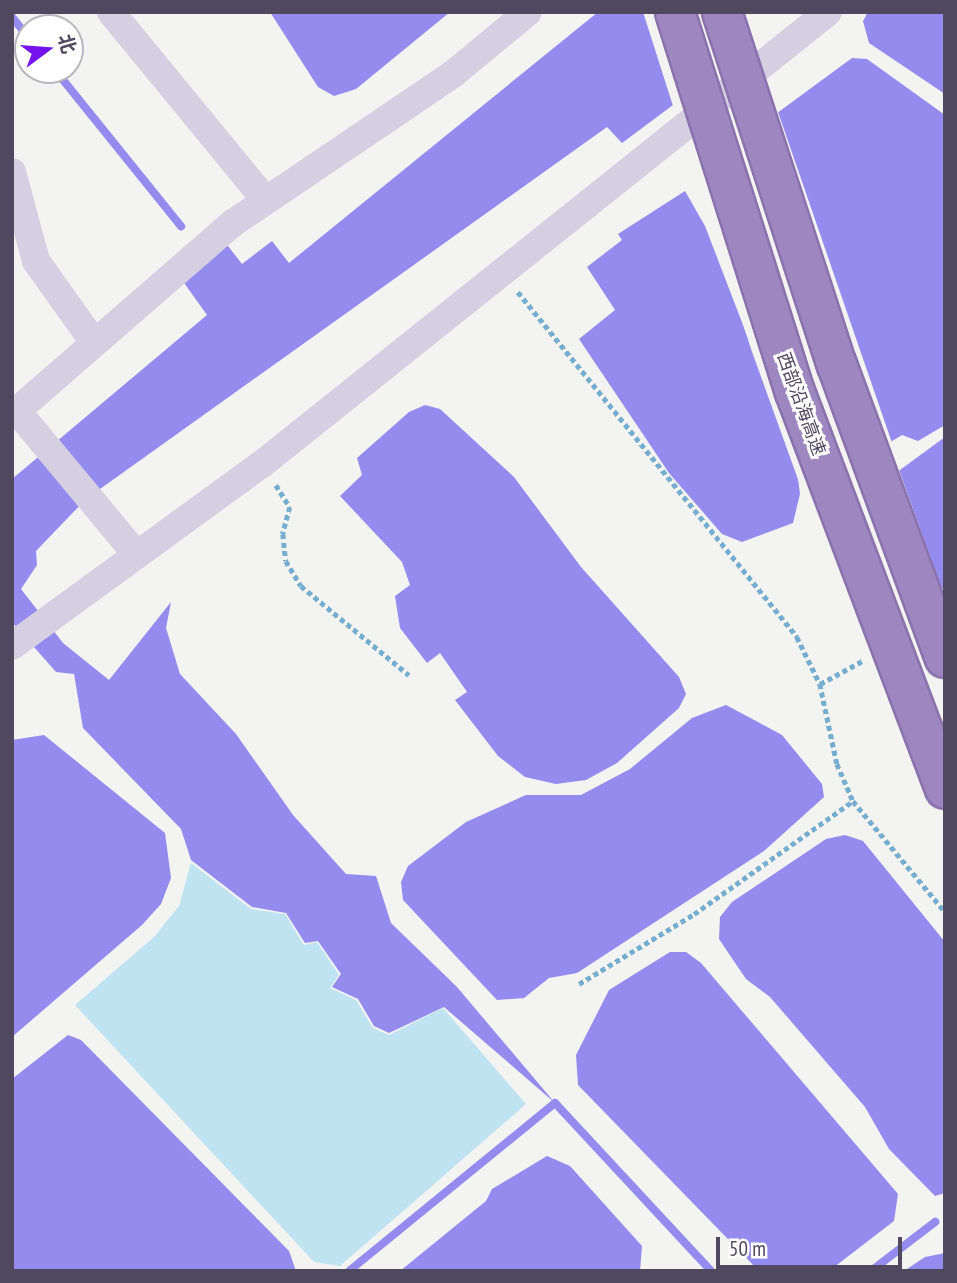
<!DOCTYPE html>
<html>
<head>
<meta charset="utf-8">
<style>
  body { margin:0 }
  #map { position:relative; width:957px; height:1283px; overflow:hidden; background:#f3f3f1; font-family:"PT Sans Narrow","Noto Sans SC",sans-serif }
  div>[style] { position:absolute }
  .green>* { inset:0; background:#bfe3f1 }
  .water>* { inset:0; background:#948bef }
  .pier>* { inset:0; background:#f3f3f1; transform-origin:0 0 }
  .stream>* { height:8px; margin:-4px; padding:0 4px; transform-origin:4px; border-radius:4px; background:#948bef }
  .path>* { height:4.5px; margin-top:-2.25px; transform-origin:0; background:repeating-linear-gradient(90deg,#75add1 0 5px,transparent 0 8.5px) }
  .minor>* { height:28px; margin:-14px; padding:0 14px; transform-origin:14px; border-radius:14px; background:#d5cfe1 }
  .bridges { filter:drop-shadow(2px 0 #8a72ad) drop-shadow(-2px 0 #8a72ad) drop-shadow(0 2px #8a72ad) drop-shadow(0 -2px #8a72ad) }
  .highway-bridge>* { height:38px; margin:-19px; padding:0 19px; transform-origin:19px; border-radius:19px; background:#9e87c1 }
  span { translate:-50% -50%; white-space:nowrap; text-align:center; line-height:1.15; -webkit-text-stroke:6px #fff; paint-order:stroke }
  .street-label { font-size:18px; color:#50485f }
  .frame { position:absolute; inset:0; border:14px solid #50485f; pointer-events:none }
  .north { position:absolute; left:14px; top:14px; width:70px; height:70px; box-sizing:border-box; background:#fff; border:2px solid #b9b6bf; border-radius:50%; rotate:74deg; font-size:19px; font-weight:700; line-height:28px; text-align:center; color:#50485f }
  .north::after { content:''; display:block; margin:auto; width:24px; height:32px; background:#7413eb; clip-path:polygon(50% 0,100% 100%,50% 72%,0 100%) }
  .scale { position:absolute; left:716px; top:1237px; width:186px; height:32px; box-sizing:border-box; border:4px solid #50485f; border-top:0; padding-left:9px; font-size:21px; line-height:24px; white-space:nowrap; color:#50485f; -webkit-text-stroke:5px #fff; paint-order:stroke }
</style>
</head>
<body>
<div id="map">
  <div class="green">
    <div style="clip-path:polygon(191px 863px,251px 909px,285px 914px,304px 945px,317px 942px,339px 975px,330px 988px,356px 1000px,373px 1028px,389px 1035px,443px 1008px,526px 1104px,340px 1266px,314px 1262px,75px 1005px,154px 937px,179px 906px)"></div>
  </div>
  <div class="water">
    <div style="clip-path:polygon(270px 12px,450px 12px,356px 89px,334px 96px,318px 87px)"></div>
    <div style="clip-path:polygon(598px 12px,746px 12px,732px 23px,747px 50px,622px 143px,607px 127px,86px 499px,36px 551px,37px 565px,21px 589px,63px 643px,109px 680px,171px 602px,166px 628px,180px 674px,236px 734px,293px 815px,346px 874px,376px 876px,391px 923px,457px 987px,555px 1103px,444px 1007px,389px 1033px,374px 1026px,358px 999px,332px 987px,341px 974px,318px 941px,305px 943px,286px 913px,252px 907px,191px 860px,181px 829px,83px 728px,74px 674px,56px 672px,12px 622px,12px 479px,207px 315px,177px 273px,221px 237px,242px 264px,272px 241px,289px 263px)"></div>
    <div style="clip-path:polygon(868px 12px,945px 12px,945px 94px,869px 43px,863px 21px)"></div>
    <div style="clip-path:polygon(852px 58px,867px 59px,945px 115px,945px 425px,918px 441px,902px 435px,879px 449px,769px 119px)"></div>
    <div style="clip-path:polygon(685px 191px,705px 226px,796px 463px,800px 494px,793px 523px,742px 542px,722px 534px,669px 473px,579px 339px,615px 310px,587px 267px,622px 240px,618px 234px)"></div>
    <div style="clip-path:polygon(425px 405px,440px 409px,514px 477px,581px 567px,679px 677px,686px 694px,679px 708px,617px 763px,586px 780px,556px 784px,525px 777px,498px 756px,455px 700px,467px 692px,440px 653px,427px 663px,400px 628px,395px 596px,410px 585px,402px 562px,340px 496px,362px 475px,357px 458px,409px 412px)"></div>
    <div style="clip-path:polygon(945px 437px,945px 586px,932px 597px,889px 478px)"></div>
    <div style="clip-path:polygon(726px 705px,782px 735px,822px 784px,824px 797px,764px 851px,577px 973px,549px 978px,524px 998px,497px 1000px,403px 900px,401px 882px,408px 866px,466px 822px,526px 795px,581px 795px,630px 769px,692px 718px)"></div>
    <div style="clip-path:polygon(44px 735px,165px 833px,171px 878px,161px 904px,142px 925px,12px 1037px,12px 740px)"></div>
    <div style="clip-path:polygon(845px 835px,863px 841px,945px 942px,945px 1193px,935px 1196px,889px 1149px,865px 1107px,770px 997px,746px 979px,719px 939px,720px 917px,732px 902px,826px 839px)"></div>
    <div style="clip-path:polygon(670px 952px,686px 952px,701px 963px,898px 1194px,894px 1221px,829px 1271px,759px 1271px,578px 1085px,576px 1055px,609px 990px)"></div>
    <div style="clip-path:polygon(68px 1035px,81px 1040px,289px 1251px,296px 1271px,12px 1271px,12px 1079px)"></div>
    <div style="clip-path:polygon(547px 1156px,570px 1166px,642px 1246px,640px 1271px,400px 1271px,486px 1201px,492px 1189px)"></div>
    <div style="clip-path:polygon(945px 1253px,945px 1271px,904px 1271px,925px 1257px)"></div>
  </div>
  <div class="pier">
    <div style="clip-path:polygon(643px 12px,746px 12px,737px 23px,749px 52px,674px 109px)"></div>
    <div style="left:777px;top:109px;width:356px;height:13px;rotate:71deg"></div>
    <div style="clip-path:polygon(725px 268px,799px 461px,804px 496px,751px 349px)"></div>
    <div style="clip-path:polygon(898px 467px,943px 592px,933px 600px,886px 476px)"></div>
  </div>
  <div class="stream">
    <div style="left:12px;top:17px;width:26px;rotate:51deg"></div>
    <div style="left:55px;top:70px;width:201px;rotate:51.1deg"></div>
    <div style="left:349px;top:1271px;width:266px;rotate:-39.2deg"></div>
    <div style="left:555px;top:1103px;width:229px;rotate:47.1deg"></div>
    <div style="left:871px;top:1271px;width:81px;rotate:-37.4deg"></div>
  </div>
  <div class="path">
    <div style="left:518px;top:292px;width:444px;rotate:51deg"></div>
    <div style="left:797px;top:637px;width:52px;rotate:63.9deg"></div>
    <div style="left:820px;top:684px;width:82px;rotate:78deg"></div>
    <div style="left:837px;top:764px;width:40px;rotate:66.6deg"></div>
    <div style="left:853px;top:801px;width:144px;rotate:50.3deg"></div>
    <div style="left:276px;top:485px;width:26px;rotate:58deg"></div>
    <div style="left:290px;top:507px;width:28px;rotate:105deg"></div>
    <div style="left:283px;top:534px;width:27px;rotate:84deg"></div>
    <div style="left:286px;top:561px;width:29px;rotate:59deg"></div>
    <div style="left:301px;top:586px;width:140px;rotate:39.5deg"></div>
    <div style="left:820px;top:684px;width:50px;rotate:-28.6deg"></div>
    <div style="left:579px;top:984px;width:135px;rotate:-31.3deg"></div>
    <div style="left:694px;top:914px;width:195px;rotate:-35.4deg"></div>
  </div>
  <div class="minor">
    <div style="left:111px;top:12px;width:244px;rotate:50.6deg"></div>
    <div style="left:12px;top:172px;width:92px;rotate:74.9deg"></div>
    <div style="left:36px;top:261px;width:98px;rotate:54.5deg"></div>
    <div style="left:17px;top:411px;width:187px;rotate:50.2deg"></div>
    <div style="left:12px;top:415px;width:293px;rotate:-41deg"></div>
    <div style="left:233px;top:223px;width:266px;rotate:-34.1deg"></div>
    <div style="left:453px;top:74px;width:97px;rotate:-39.6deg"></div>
    <div style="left:12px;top:646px;width:309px;rotate:-36.1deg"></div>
    <div style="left:262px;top:464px;width:724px;rotate:-38.61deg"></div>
  </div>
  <div class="bridges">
    <div class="highway-bridge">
      <div style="left:675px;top:12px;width:398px;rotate:72.5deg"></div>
      <div style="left:795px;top:392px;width:424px;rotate:69.3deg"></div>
      <div style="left:722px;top:12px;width:371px;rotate:72deg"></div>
      <div style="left:837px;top:365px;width:312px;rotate:69.8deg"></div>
    </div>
  </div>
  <div class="street-label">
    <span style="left:801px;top:404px;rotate:70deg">西部沿海高速</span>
  </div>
  <div class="frame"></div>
  <div class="north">北</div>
  <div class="scale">50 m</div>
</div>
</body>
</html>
